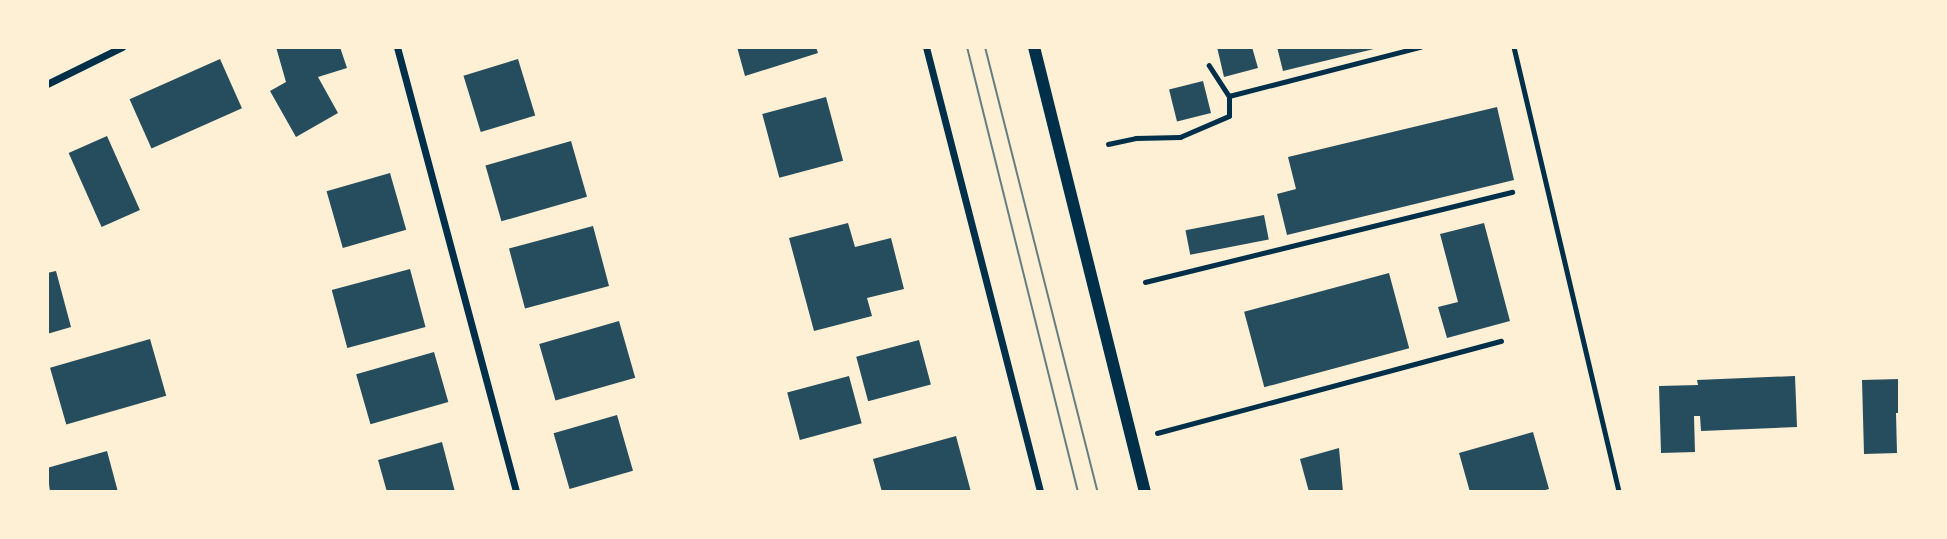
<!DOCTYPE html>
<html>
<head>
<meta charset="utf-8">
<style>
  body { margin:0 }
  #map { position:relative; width:1947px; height:539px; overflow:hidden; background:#fdf0d5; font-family:Figtree,sans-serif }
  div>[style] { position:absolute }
  .building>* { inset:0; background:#264d5e; transform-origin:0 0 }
  .path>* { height:4.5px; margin:-2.25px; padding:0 2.25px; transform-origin:2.25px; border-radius:2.25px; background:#003049 }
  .minor>* { height:7px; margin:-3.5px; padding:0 3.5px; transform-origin:3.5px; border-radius:3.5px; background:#003049 }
  .tertiary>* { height:12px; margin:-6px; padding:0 6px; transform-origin:6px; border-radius:6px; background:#003049 }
  .tram>* { height:2px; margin:-1px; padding:0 1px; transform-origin:1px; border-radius:1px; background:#657d81 }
  span { translate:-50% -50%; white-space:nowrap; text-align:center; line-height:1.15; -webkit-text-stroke:6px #fdf0d5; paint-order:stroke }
  .frame { position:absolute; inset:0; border:49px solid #fdf0d5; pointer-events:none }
</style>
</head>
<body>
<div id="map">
  <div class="building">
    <div style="clip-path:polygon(276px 47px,340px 47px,347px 68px,318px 77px,338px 113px,296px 137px,270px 91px,286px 82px)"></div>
    <div style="clip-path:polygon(737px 47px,816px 47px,818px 53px,745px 76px)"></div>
    <div style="clip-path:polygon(1217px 47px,1252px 47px,1258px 68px,1224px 77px)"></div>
    <div style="clip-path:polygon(1277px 47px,1378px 47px,1378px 48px,1283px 71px)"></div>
    <div style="left:220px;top:59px;width:54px;height:99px;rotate:66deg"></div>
    <div style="left:518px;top:59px;width:59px;height:57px;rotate:73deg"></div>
    <div style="left:1203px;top:81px;width:33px;height:35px;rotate:76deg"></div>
    <div style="left:826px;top:97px;width:66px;height:66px;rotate:75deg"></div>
    <div style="clip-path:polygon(1497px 107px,1514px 180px,1287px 235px,1277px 194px,1296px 189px,1288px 157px)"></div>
    <div style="left:107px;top:136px;width:81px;height:42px;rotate:66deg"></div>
    <div style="left:571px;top:141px;width:58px;height:89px;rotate:74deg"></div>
    <div style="left:390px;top:173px;width:59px;height:66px;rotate:74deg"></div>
    <div style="left:1264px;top:215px;width:25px;height:80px;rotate:79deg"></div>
    <div style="clip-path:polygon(848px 223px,855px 247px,891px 238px,904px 289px,867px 298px,872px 316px,814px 331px,789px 238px)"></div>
    <div style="clip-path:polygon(1484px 223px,1510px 321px,1447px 338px,1438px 307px,1458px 302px,1440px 234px)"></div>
    <div style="left:593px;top:226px;width:62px;height:87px;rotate:75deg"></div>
    <div style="left:410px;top:269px;width:60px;height:81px;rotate:75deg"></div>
    <div style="clip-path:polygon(56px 271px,71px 327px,47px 334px,47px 273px)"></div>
    <div style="left:1389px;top:273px;width:78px;height:150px;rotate:75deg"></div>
    <div style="left:619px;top:321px;width:59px;height:83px;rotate:74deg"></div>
    <div style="left:150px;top:339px;width:59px;height:104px;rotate:74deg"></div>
    <div style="left:919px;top:340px;width:46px;height:65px;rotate:75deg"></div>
    <div style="left:434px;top:352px;width:52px;height:81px;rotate:74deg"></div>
    <div style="left:849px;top:376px;width:49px;height:64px;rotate:75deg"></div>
    <div style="clip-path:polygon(1795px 376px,1797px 427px,1701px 431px,1700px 416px,1694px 416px,1695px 452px,1661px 453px,1659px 386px,1698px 385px,1697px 380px)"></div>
    <div style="clip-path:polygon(1900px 379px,1900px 413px,1896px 413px,1897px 453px,1864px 454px,1862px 380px)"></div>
    <div style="left:617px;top:415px;width:58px;height:66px;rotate:74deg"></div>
    <div style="clip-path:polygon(1533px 432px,1549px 489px,1538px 492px,1470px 492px,1459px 453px)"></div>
    <div style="clip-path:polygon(956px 436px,971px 492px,882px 492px,873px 459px)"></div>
    <div style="clip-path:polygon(442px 442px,455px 492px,387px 492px,378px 460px)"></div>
    <div style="clip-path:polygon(1339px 448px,1343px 492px,1309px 492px,1300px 459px)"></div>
    <div style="clip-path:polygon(107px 451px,118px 492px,50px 492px,47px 468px)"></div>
  </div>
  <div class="path">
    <div style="left:1514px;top:47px;width:457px;rotate:76.7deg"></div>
    <div style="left:1209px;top:65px;width:37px;rotate:57deg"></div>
    <div style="left:1229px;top:96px;width:197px;rotate:-14.4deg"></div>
    <div style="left:1108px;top:144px;width:29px;rotate:-12deg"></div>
    <div style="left:1136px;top:138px;width:44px;rotate:-1.3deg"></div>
    <div style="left:1180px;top:137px;width:53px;rotate:-23.2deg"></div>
    <div style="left:1229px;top:116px;width:20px;rotate:-90deg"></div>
    <div style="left:1145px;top:282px;width:378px;rotate:-13.8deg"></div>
    <div style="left:1157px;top:433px;width:356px;rotate:-15deg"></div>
  </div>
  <div class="minor">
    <div style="left:397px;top:47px;width:461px;rotate:75deg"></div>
    <div style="left:926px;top:47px;width:459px;rotate:75.6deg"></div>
    <div style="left:47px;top:84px;width:84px;rotate:-26.3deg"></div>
  </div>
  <div class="tertiary">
    <div style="left:1034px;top:47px;width:459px;rotate:76deg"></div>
  </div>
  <div class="tram">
    <div style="left:967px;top:47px;width:459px;rotate:76deg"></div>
    <div style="left:985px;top:47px;width:459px;rotate:75.8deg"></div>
  </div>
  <div class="frame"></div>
</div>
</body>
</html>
